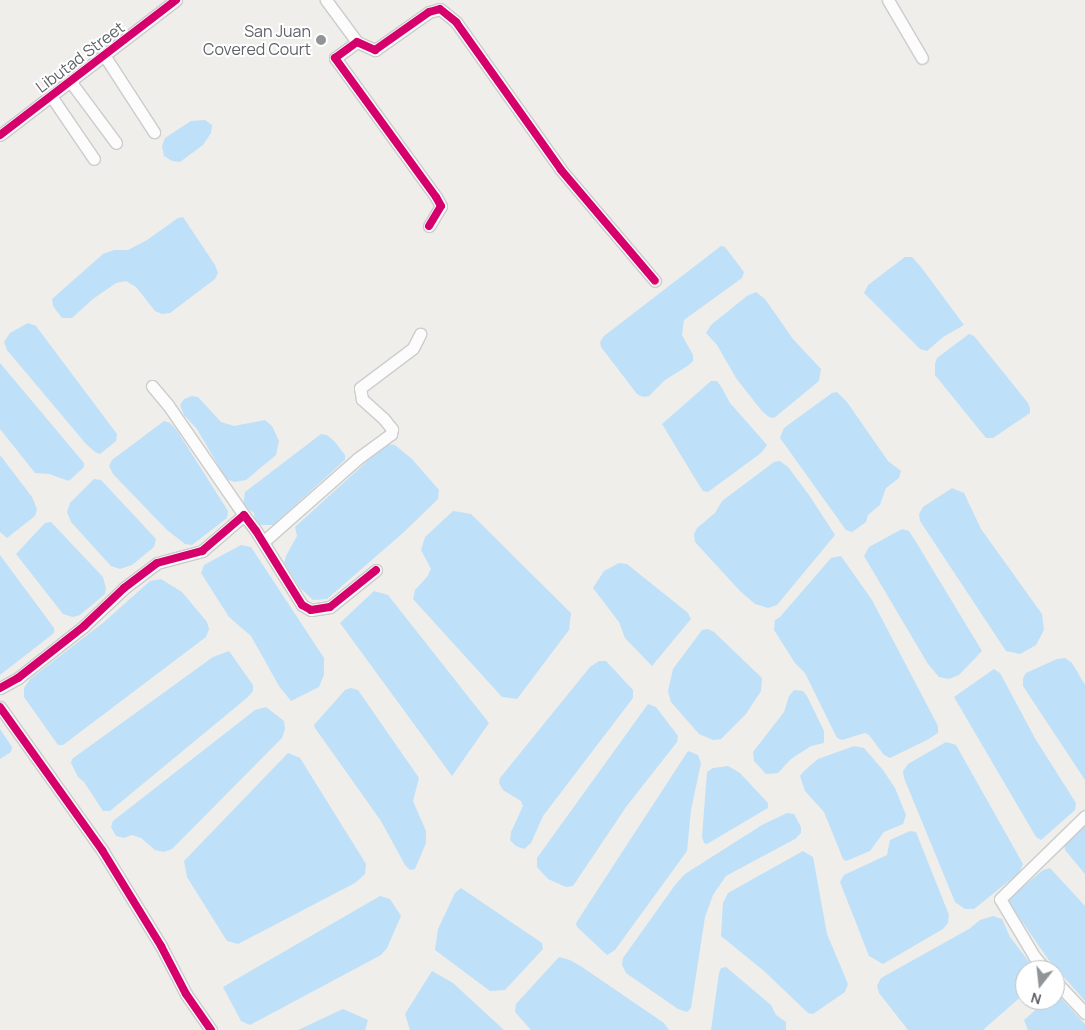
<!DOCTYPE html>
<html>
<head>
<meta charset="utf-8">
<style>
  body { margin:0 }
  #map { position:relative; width:1085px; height:1030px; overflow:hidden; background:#efeeea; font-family:Manrope,sans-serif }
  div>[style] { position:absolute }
  .water>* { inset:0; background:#bfe0f9 }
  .roads { filter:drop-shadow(1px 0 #cbcccc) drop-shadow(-1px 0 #cbcccc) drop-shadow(0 1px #cbcccc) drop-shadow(0 -1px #cbcccc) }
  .minor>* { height:11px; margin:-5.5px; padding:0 5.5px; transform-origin:5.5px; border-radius:5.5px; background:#fdfcfc }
  .cycleway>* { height:8px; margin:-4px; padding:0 4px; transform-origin:4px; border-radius:4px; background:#d6006c }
  .dots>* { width:14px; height:14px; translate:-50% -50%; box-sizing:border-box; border:2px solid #fff; border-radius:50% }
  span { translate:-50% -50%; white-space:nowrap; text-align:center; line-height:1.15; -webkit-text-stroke:4px #fff; paint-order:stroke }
  .poi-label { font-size:16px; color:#5f6368 }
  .right { translate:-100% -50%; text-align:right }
  .street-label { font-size:16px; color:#5f6368 }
  .north { position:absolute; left:1015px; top:960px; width:50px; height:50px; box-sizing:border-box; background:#fff; border:1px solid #bfc1c3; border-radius:50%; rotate:196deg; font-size:14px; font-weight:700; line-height:20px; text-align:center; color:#5f6368 }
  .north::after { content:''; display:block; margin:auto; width:18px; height:22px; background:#919496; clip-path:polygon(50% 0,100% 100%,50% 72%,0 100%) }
</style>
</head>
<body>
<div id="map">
  <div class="water">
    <div style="clip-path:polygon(205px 120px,212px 125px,211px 133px,203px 145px,180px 162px,172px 161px,164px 156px,162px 146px,165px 138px,191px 121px)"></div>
    <div style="clip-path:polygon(183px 217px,215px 265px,218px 273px,215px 279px,170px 313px,162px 314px,155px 311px,136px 287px,126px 281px,116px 283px,93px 299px,72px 318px,62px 318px,53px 306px,52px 299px,103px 254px,114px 250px,128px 250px,147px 240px,178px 218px)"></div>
    <div style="clip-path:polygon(721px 246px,725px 247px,744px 272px,742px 278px,684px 320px,682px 335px,693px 355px,693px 361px,689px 365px,665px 380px,649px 396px,643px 397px,637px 394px,601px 347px,600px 342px,604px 336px)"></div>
    <div style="clip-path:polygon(905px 257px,912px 257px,921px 267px,964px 325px,943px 337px,927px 351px,920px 349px,864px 293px,868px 285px)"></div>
    <div style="clip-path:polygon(756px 292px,765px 299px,793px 339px,821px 369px,819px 381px,774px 418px,769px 417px,761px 410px,736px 378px,717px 345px,706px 333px,711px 325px,747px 296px)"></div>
    <div style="clip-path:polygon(28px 323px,36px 326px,117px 434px,116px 441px,100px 454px,95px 452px,86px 444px,7px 350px,4px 342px,10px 333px)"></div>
    <div style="clip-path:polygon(969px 334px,974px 336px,1028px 403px,1030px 408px,1030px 413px,993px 438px,986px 438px,935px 375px,935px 364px,937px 358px)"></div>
    <div style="clip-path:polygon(0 363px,84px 463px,84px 467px,69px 481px,49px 474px,35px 473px,0 429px)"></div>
    <div style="clip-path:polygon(711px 381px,717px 381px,722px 388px,730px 403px,767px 445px,761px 453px,708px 492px,703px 491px,699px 485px,662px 424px)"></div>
    <div style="clip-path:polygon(837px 392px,847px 402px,888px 461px,901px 471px,899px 478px,886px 488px,880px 505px,868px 515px,866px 522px,852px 532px,846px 530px,780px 438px,784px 428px,832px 393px)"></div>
    <div style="clip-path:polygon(192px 396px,198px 397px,221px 422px,234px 426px,265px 420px,272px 426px,279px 441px,276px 455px,246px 480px,235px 482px,226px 479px,197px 429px,184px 415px,180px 405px,184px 399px)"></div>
    <div style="clip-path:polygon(164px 421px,170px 423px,176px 429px,228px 511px,227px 518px,192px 545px,185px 544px,167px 530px,113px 474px,109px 466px,112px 460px)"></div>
    <div style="clip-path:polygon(321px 434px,327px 435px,335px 442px,345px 455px,345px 460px,273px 525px,260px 525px,255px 520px,254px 513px,243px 505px,245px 492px)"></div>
    <div style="clip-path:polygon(386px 444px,395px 445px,412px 459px,439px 490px,438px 499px,404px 532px,327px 599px,313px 600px,300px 588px,284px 563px,286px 556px,297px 536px,295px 527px)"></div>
    <div style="clip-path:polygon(0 455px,32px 497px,37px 509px,35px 516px,7px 538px,0 532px)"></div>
    <div style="clip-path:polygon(780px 461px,788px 467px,809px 495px,835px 535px,777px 605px,768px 608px,755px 604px,740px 591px,695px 542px,694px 534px,697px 528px,715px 513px,722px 501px,774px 462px)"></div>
    <div style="clip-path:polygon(94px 479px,101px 480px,156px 539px,154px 547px,132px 565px,120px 569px,111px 566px,71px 522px,67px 512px,70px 503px)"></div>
    <div style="clip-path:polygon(952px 488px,964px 493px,981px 529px,1042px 614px,1044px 630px,1036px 645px,1020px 654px,1006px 651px,920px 521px,919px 514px,923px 507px)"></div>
    <div style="clip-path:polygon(453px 511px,471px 514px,571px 613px,569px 630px,517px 699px,502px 697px,413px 599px,415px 590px,427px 577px,431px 569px,421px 550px,425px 537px)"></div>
    <div style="clip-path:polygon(51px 522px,103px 577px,106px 588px,105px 594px,80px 615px,73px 617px,63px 614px,16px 554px,45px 523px)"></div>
    <div style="clip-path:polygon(902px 529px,909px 531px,916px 542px,982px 651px,959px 675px,949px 679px,939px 677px,928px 664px,864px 556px,869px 547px)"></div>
    <div style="clip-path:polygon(241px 545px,251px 547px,324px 658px,324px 675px,319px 687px,291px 701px,279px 686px,251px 636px,229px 617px,201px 573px,204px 565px)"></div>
    <div style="clip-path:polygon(0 555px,54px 628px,54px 633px,0 675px)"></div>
    <div style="clip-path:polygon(841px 556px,872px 600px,938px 726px,938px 733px,927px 740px,890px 758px,884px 755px,869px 735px,865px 733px,842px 740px,837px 738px,805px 673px,795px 663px,774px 630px,775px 620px,780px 617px,831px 558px)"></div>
    <div style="clip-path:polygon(619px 563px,627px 564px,688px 613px,691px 619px,652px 666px,625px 638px,619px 622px,593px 588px,604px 571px)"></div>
    <div style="clip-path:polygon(161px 579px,182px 592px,207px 622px,209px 629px,206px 637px,63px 745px,58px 745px,24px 697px,24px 688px,30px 679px,104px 622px,150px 581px)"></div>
    <div style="clip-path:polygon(374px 591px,388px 595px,489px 723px,452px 776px,340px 623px)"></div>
    <div style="clip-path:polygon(708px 629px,714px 632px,762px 678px,761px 691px,746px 714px,721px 739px,713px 740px,699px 734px,671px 702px,668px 691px,673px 669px,702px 630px)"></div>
    <div style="clip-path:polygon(229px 651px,253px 685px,253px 691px,248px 697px,110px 811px,103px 811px,84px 782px,78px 777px,71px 763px,72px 759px,213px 657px)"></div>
    <div style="clip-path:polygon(1065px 658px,1072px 663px,1085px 685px,1085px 780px,1023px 686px,1023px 678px,1026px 673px,1057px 659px)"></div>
    <div style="clip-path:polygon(599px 661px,606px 661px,633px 690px,633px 698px,543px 816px,531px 843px,524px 849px,516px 846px,510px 840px,511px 832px,523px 806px,521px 801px,503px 790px,499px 783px,500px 778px,590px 667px)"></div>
    <div style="clip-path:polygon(994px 669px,1000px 673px,1036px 740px,1076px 803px,1075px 810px,1041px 840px,1036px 837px,954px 697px)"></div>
    <div style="clip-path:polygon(351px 688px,358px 690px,419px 778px,413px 801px,426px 831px,426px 843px,415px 869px,410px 870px,405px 865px,381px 821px,315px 728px,314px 725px,345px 690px)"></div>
    <div style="clip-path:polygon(794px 690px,803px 691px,807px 696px,824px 731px,824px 743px,811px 746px,791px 759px,778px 773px,766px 774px,754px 761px,753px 752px,784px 712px,789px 696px)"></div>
    <div style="clip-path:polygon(648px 704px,656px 707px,678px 736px,677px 742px,626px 807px,573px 886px,566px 887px,548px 879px,537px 867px,537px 858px)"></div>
    <div style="clip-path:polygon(266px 707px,284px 721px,285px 729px,282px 738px,172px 849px,164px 852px,155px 850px,141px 838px,132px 835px,124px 838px,116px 836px,111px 827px,113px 821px,255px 710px)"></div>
    <div style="clip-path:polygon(0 729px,12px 747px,11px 752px,0 759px)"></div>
    <div style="clip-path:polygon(946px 742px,956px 745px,1023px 864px,1019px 873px,974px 909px,965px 909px,955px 902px,904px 778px,903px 771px,908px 764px)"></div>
    <div style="clip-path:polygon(854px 746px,864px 748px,883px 770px,895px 788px,906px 815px,903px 824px,884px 832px,870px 851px,846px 861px,843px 859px,824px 812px,805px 791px,800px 776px,804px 771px,818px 759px)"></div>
    <div style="clip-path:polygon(688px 751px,698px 755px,701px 763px,691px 810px,687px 851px,615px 950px,607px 955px,577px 927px,576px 923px)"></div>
    <div style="clip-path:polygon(288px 753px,300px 758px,366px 864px,365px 874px,355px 883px,238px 944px,227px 941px,187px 877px,184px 861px)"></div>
    <div style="clip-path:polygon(728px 766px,740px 773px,768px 803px,768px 808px,707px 844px,704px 843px,702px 837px,707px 772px,713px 768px)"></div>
    <div style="clip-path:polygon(787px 813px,794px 814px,801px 827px,801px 833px,795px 839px,726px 876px,713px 895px,705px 917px,691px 1008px,687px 1012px,678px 1009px,626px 973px,622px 965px,623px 958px,675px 885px,685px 874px,762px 825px)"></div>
    <div style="clip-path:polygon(1085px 826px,1085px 874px,1065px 850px,1064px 843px)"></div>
    <div style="clip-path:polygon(910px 831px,916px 832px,949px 915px,948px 923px,943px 929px,883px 964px,869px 956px,840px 882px,844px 875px,887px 855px,890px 840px)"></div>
    <div style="clip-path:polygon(803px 851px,813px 857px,827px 934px,848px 984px,845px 992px,813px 1014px,808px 1013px,764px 971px,721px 936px,723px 903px,728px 893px)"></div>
    <div style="clip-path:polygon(1050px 868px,1085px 906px,1085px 1001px,1048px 959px,1014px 910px,1008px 906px,1008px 901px,1011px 897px,1043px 870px)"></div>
    <div style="clip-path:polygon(461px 888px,542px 943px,543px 949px,505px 990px,490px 991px,435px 950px,438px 929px,455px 893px)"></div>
    <div style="clip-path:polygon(380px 896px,390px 899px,401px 916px,387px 948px,381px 955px,250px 1025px,241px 1021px,223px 987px)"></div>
    <div style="clip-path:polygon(993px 916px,1002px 919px,1010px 937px,1033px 967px,1035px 970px,1025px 970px,1025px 993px,983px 1030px,908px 1030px,879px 993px,877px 986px,881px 978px,969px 929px,980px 920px)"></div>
    <div style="clip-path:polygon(559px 957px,570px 960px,582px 967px,664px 1023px,669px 1030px,531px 1030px,515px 1012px,516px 1004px)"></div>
    <div style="clip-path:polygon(726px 967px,771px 1005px,776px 1015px,786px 1022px,786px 1030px,711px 1030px,719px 973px,721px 968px)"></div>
    <div style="clip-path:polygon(432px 971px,453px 983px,504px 1030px,410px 1030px,405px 1014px)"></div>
    <div style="clip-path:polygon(1055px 995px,1060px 997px,1085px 1024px,1085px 1030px,1028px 1030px,1024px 1020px,1047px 1000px,1055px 1000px)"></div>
    <div style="clip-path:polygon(343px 1009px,368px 1020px,365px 1030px,298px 1030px)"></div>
  </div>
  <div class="roads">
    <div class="minor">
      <div style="left:326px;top:0;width:52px;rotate:53.6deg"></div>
      <div style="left:888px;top:0;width:67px;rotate:59.6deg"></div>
      <div style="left:104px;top:55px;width:92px;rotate:57deg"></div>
      <div style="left:70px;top:81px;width:77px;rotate:53.4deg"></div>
      <div style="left:51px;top:96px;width:76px;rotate:55.7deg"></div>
      <div style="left:0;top:135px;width:222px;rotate:-37.5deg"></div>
      <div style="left:429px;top:226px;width:23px;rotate:-59deg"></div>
      <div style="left:441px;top:206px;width:10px;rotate:-119deg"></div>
      <div style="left:436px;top:197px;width:172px;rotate:-126deg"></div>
      <div style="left:335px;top:58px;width:27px;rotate:-36deg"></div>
      <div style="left:357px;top:42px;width:20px;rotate:24deg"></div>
      <div style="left:375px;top:50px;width:66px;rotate:-35.1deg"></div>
      <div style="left:429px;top:12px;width:11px;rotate:-15deg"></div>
      <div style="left:440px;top:9px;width:21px;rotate:39deg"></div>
      <div style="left:456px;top:22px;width:181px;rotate:54.6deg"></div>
      <div style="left:561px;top:170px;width:145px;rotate:49.7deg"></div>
      <div style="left:152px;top:386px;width:25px;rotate:50deg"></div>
      <div style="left:168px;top:405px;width:134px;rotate:55.4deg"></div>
      <div style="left:263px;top:542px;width:125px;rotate:-41.4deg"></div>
      <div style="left:357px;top:459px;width:42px;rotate:-36.3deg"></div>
      <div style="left:391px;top:434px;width:5px;rotate:-79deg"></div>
      <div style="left:392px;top:429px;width:13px;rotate:-129deg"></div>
      <div style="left:384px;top:419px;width:30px;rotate:-138deg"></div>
      <div style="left:362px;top:399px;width:11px;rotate:-100deg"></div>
      <div style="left:360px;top:388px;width:66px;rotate:-37deg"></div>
      <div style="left:413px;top:348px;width:16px;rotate:-63deg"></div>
      <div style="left:0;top:688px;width:21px;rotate:-29deg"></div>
      <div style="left:18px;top:678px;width:84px;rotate:-38.2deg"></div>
      <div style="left:84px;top:626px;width:55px;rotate:-43.5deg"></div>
      <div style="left:124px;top:588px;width:41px;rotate:-37.1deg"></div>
      <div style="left:157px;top:563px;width:47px;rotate:-14.9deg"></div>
      <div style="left:202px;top:551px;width:55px;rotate:-40.6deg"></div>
      <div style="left:244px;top:515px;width:20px;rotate:53deg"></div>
      <div style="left:256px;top:531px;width:87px;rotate:58.1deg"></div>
      <div style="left:302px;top:605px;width:10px;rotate:29deg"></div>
      <div style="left:311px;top:610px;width:19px;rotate:-9deg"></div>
      <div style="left:330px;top:607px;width:59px;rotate:-38.8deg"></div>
      <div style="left:0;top:707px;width:176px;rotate:54.5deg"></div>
      <div style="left:102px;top:850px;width:113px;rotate:58.4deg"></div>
      <div style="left:161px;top:946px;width:54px;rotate:62.5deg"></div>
      <div style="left:186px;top:994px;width:44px;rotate:55.2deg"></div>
      <div style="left:1046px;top:970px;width:18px;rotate:-131deg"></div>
      <div style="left:1034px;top:956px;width:66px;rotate:-120.8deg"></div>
      <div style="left:1000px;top:899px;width:119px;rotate:-44.3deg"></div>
      <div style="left:1055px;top:981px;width:44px;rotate:46.8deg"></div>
    </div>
  </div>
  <div class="cycleway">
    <div style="left:0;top:135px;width:222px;rotate:-37.5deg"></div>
    <div style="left:429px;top:226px;width:23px;rotate:-59deg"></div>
    <div style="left:441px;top:206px;width:10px;rotate:-119deg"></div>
    <div style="left:436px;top:197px;width:172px;rotate:-126deg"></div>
    <div style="left:335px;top:58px;width:27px;rotate:-36deg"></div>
    <div style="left:357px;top:42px;width:20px;rotate:24deg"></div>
    <div style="left:375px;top:50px;width:66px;rotate:-35.1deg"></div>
    <div style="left:429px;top:12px;width:11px;rotate:-15deg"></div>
    <div style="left:440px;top:9px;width:21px;rotate:39deg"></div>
    <div style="left:456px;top:22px;width:181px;rotate:54.6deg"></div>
    <div style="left:561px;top:170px;width:145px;rotate:49.7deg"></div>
    <div style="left:0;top:688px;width:21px;rotate:-29deg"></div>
    <div style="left:18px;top:678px;width:84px;rotate:-38.2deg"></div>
    <div style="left:84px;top:626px;width:55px;rotate:-43.5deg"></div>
    <div style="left:124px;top:588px;width:41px;rotate:-37.1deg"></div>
    <div style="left:157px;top:563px;width:47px;rotate:-14.9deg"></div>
    <div style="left:202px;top:551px;width:55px;rotate:-40.6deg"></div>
    <div style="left:244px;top:515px;width:20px;rotate:53deg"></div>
    <div style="left:256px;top:531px;width:87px;rotate:58.1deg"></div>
    <div style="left:302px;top:605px;width:10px;rotate:29deg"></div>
    <div style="left:311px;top:610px;width:19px;rotate:-9deg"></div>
    <div style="left:330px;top:607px;width:59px;rotate:-38.8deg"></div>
    <div style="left:0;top:707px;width:176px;rotate:54.5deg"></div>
    <div style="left:102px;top:850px;width:113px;rotate:58.4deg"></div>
    <div style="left:161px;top:946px;width:54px;rotate:62.5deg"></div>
    <div style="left:186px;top:994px;width:44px;rotate:55.2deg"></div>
  </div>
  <div class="dots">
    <div style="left:321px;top:40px;background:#919496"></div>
  </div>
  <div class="poi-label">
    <span class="right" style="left:311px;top:40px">San Juan<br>Covered Court</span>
  </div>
  <div class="street-label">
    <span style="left:80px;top:57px;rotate:-37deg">Libutad Street</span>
  </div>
  <div class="north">N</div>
</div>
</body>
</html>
